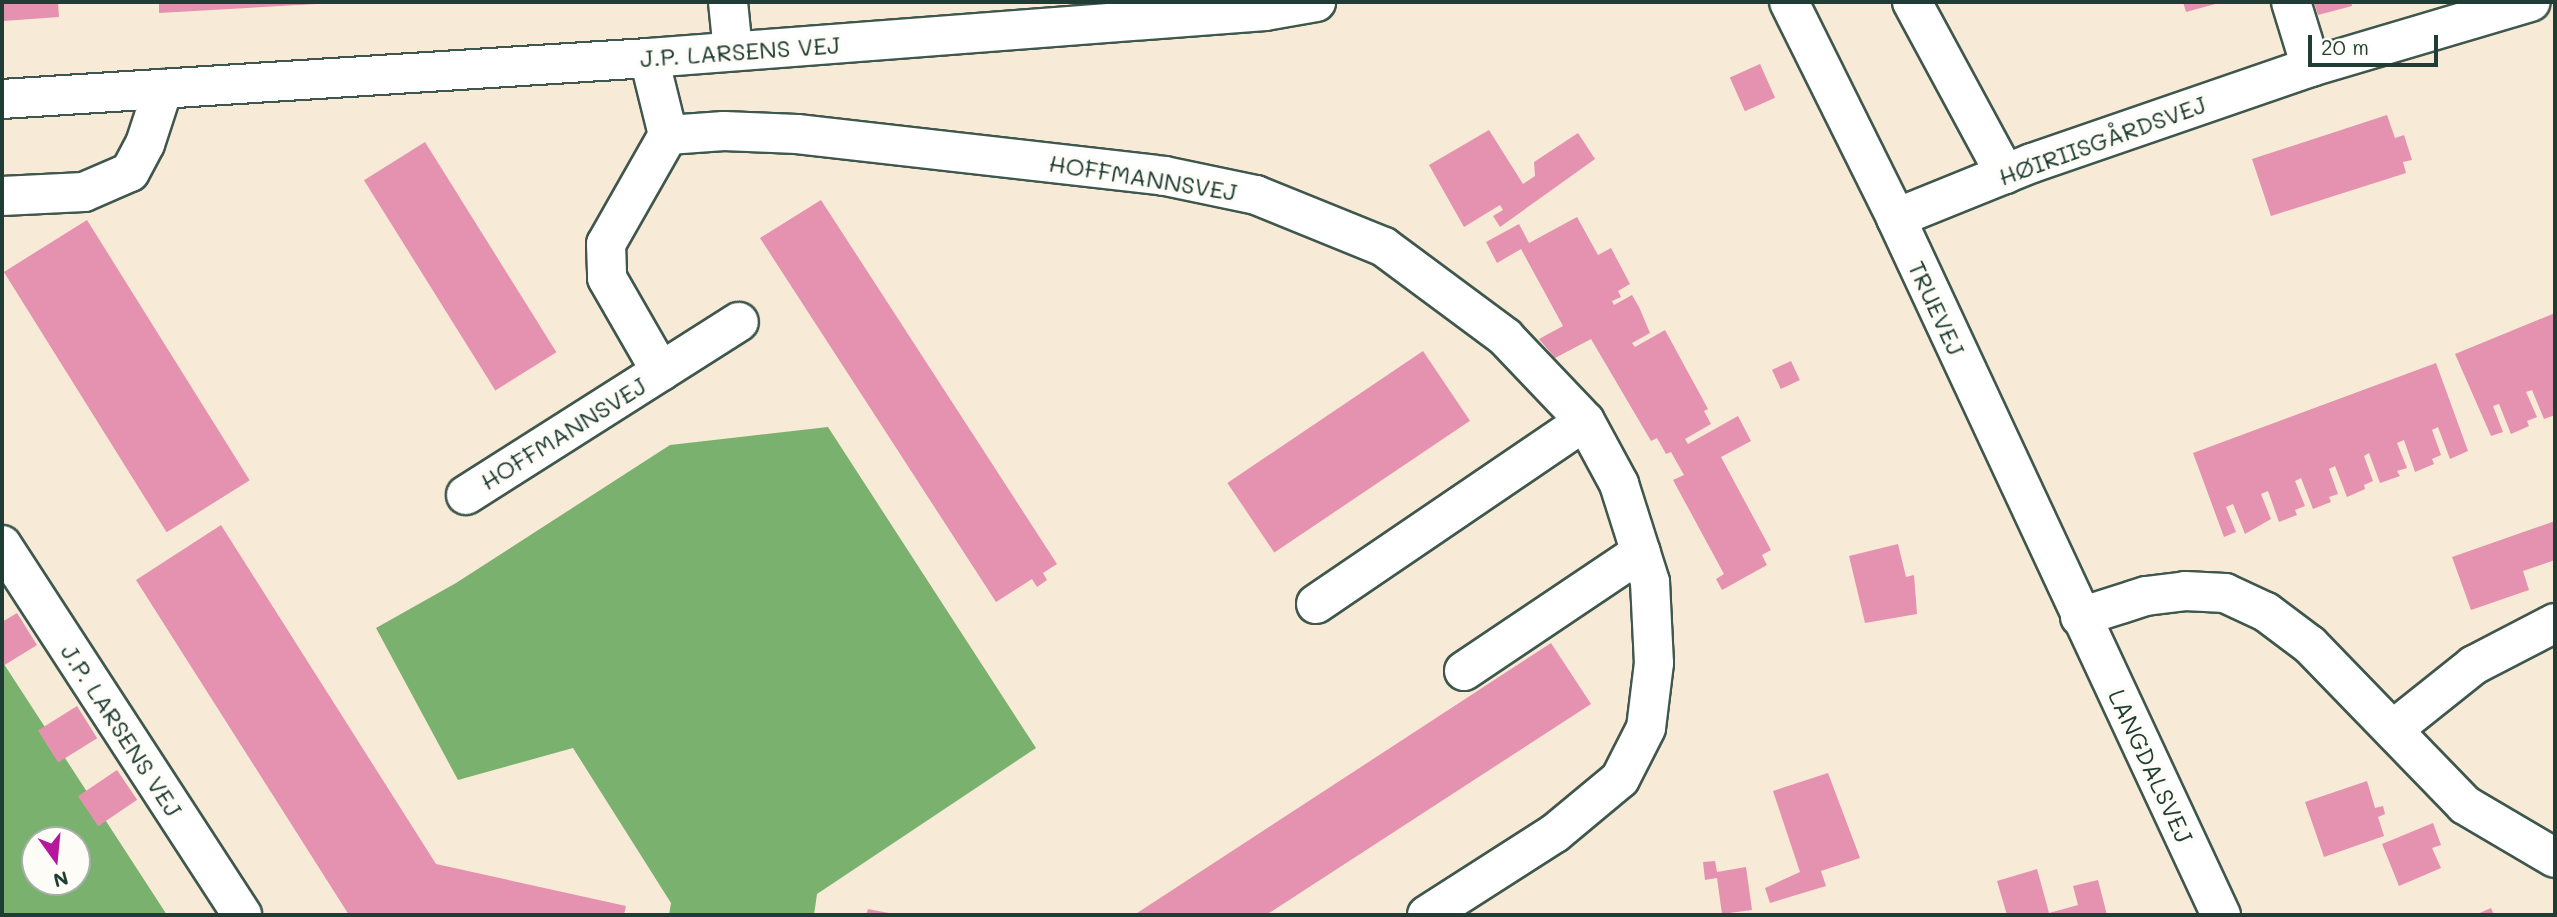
<!DOCTYPE html>
<html>
<head>
<meta charset="utf-8">
<style>
  body { margin:0 }
  #map { position:relative; width:2557px; height:917px; overflow:hidden; background:#f7ead7; font-family:Mali,sans-serif }
  div>[style] { position:absolute }
  .forest>* { inset:0; background:#7bb16e }
  .building>* { inset:0; background:#e592b1; transform-origin:0 0 }
  .roads { filter:drop-shadow(2px 0 #3f574c) drop-shadow(-2px 0 #3f574c) drop-shadow(0 2px #3f574c) drop-shadow(0 -2px #3f574c) }
  .minor>* { height:38px; margin:-19px; padding:0 19px; transform-origin:19px; border-radius:19px; background:#fff }
  span { translate:-50% -50%; white-space:nowrap; text-align:center; line-height:1.15; -webkit-text-stroke:7px #fdfcf7; paint-order:stroke }
  .street-label { font-size:24px; color:#1f3d34 }
  .frame { position:absolute; inset:0; border:4px solid #1f3d34; pointer-events:none }
  .north { position:absolute; left:21px; top:826px; width:70px; height:70px; box-sizing:border-box; background:#fdfcf7; border:2px solid #a4b0a9; border-radius:50%; rotate:165deg; font-size:19px; font-weight:700; line-height:28px; text-align:center; color:#1f3d34 }
  .north::after { content:''; display:block; margin:auto; width:24px; height:32px; background:#b5179e; clip-path:polygon(50% 0,100% 100%,50% 72%,0 100%) }
  .scale { position:absolute; left:2308px; top:35px; width:130px; height:32px; box-sizing:border-box; border:4px solid #1f3d34; border-top:0; padding-left:9px; font-size:21px; line-height:24px; white-space:nowrap; color:#1f3d34; -webkit-text-stroke:5px #fdfcf7; paint-order:stroke }
</style>
</head>
<body>
<div id="map">
  <div class="forest">
    <div style="clip-path:polygon(828px 427px,1036px 748px,817px 894px,814px 915px,669px 915px,671px 903px,573px 748px,458px 780px,376px 628px,456px 583px,670px 445px)"></div>
    <div style="clip-path:polygon(evenodd,2px 661px,167px 915px,2px 915px,2px 661px,35px 840px,77px 840px,77px 882px,35px 882px,35px 840px)"></div>
  </div>
  <div class="building">
    <div style="clip-path:polygon(2px 2px,58px 2px,59px 17px,3px 21px)"></div>
    <div style="clip-path:polygon(159px 2px,317px 2px,317px 4px,159px 13px)"></div>
    <div style="clip-path:polygon(2183px 2px,2219px 2px,2219px 3px,2186px 12px)"></div>
    <div style="clip-path:polygon(2314px 2px,2351px 2px,2352px 6px,2318px 15px)"></div>
    <div style="left:1760px;top:64px;width:37px;height:33px;rotate:66deg"></div>
    <div style="clip-path:polygon(2387px 115px,2395px 138px,2404px 135px,2412px 160px,2403px 162px,2406px 173px,2271px 216px,2252px 159px)"></div>
    <div style="clip-path:polygon(1489px 130px,1523px 184px,1535px 176px,1534px 162px,1578px 133px,1595px 159px,1500px 227px,1493px 216px,1503px 210px,1500px 205px,1464px 227px,1429px 165px)"></div>
    <div style="left:425px;top:142px;width:248px;height:72px;rotate:58deg"></div>
    <div style="clip-path:polygon(821px 200px,1057px 564px,1043px 573px,1047px 580px,1037px 587px,1032px 579px,996px 602px,760px 238px)"></div>
    <div style="clip-path:polygon(1577px 217px,1598px 255px,1611px 248px,1630px 284px,1618px 291px,1621px 297px,1612px 301px,1614px 305px,1632px 295px,1639px 307px,1650px 333px,1632px 343px,1635px 347px,1665px 330px,1708px 409px,1704px 411px,1711px 424px,1685px 439px,1688px 444px,1738px 416px,1751px 441px,1721px 457px,1771px 550px,1762px 555px,1767px 565px,1722px 590px,1716px 579px,1724px 574px,1673px 480px,1684px 475px,1671px 452px,1666px 454px,1657px 438px,1651px 441px,1591px 339px,1555px 358px,1539px 339px,1563px 326px,1521px 249px,1497px 263px,1486px 242px,1519px 224px,1529px 243px)"></div>
    <div style="left:87px;top:220px;width:307px;height:98px;rotate:58deg"></div>
    <div style="clip-path:polygon(2555px 313px,2555px 415px,2544px 419px,2532px 390px,2526px 392px,2537px 417px,2527px 421px,2529px 426px,2511px 434px,2499px 404px,2493px 406px,2503px 432px,2491px 436px,2455px 354px)"></div>
    <div style="left:1423px;top:351px;width:84px;height:236px;rotate:56deg"></div>
    <div style="left:1791px;top:361px;width:21px;height:21px;rotate:65deg"></div>
    <div style="clip-path:polygon(2436px 363px,2468px 451px,2450px 459px,2438px 427px,2432px 430px,2441px 455px,2432px 459px,2434px 464px,2415px 472px,2404px 440px,2397px 443px,2407px 468px,2397px 471px,2400px 476px,2380px 483px,2369px 453px,2364px 456px,2373px 481px,2364px 485px,2365px 489px,2347px 497px,2335px 466px,2329px 469px,2338px 494px,2329px 497px,2331px 502px,2313px 509px,2301px 478px,2295px 481px,2305px 506px,2295px 510px,2297px 515px,2279px 522px,2268px 491px,2261px 494px,2271px 519px,2245px 534px,2233px 504px,2226px 507px,2236px 532px,2224px 537px,2193px 453px)"></div>
    <div style="clip-path:polygon(2555px 521px,2555px 560px,2523px 571px,2529px 590px,2471px 610px,2452px 557px)"></div>
    <div style="clip-path:polygon(221px 525px,436px 864px,626px 906px,624px 915px,349px 915px,136px 580px)"></div>
    <div style="clip-path:polygon(1898px 544px,1906px 577px,1914px 575px,1917px 614px,1865px 623px,1849px 556px)"></div>
    <div style="clip-path:polygon(17px 613px,37px 645px,3px 666px,2px 622px)"></div>
    <div style="clip-path:polygon(1551px 643px,1591px 704px,1266px 915px,1134px 915px)"></div>
    <div style="left:77px;top:706px;width:38px;height:46px;rotate:58deg"></div>
    <div style="left:117px;top:770px;width:36px;height:47px;rotate:56deg"></div>
    <div style="clip-path:polygon(1828px 773px,1860px 858px,1821px 871px,1826px 886px,1770px 903px,1765px 888px,1800px 872px,1773px 791px)"></div>
    <div style="clip-path:polygon(2367px 781px,2375px 808px,2383px 806px,2385px 814px,2378px 817px,2384px 836px,2324px 857px,2305px 802px)"></div>
    <div style="clip-path:polygon(2433px 823px,2441px 845px,2432px 848px,2441px 868px,2399px 886px,2382px 844px)"></div>
    <div style="clip-path:polygon(1715px 861px,1717px 872px,1746px 867px,1752px 910px,1722px 914px,1717px 878px,1705px 880px,1703px 862px)"></div>
    <div style="clip-path:polygon(2037px 869px,2049px 913px,2078px 905px,2073px 886px,2098px 880px,2107px 915px,2007px 915px,1997px 881px)"></div>
    <div style="clip-path:polygon(2491px 908px,2494px 915px,2475px 915px)"></div>
    <div style="clip-path:polygon(868px 909px,894px 914px,893px 915px,866px 915px)"></div>
  </div>
  <div class="roads">
    <div class="minor">
      <div style="left:728px;top:2px;width:49px;rotate:84.2deg"></div>
      <div style="left:1789px;top:2px;width:241px;rotate:63.6deg"></div>
      <div style="left:1896px;top:218px;width:769px;rotate:65deg"></div>
      <div style="left:1912px;top:2px;width:196px;rotate:61.6deg"></div>
      <div style="left:2291px;top:2px;width:68px;rotate:72.9deg"></div>
      <div style="left:649px;top:58px;width:79px;rotate:76.1deg"></div>
      <div style="left:668px;top:135px;width:125px;rotate:119.6deg"></div>
      <div style="left:606px;top:244px;width:34px;rotate:88deg"></div>
      <div style="left:607px;top:278px;width:108px;rotate:60.1deg"></div>
      <div style="left:2px;top:99px;width:648px;rotate:-3.63deg"></div>
      <div style="left:649px;top:58px;width:618px;rotate:-4.36deg"></div>
      <div style="left:1265px;top:11px;width:52px;rotate:-10deg"></div>
      <div style="left:668px;top:135px;width:56px;rotate:-4.1deg"></div>
      <div style="left:724px;top:131px;width:73px;rotate:2.4deg"></div>
      <div style="left:797px;top:134px;width:370px;rotate:6.5deg"></div>
      <div style="left:1165px;top:176px;width:93px;rotate:11.8deg"></div>
      <div style="left:1256px;top:195px;width:138px;rotate:22.1deg"></div>
      <div style="left:1384px;top:247px;width:151px;rotate:36.6deg"></div>
      <div style="left:1505px;top:337px;width:116px;rotate:46.4deg"></div>
      <div style="left:1585px;top:421px;width:72px;rotate:61.6deg"></div>
      <div style="left:1619px;top:484px;width:103px;rotate:72.4deg"></div>
      <div style="left:1650px;top:582px;width:81px;rotate:87.2deg"></div>
      <div style="left:1654px;top:663px;width:65px;rotate:97deg"></div>
      <div style="left:1646px;top:728px;width:57px;rotate:117deg"></div>
      <div style="left:1620px;top:779px;width:85px;rotate:140.3deg"></div>
      <div style="left:1555px;top:833px;width:152px;rotate:147.4deg"></div>
      <div style="left:2px;top:196px;width:82px;rotate:-2.8deg"></div>
      <div style="left:84px;top:192px;width:50px;rotate:-23.5deg"></div>
      <div style="left:130px;top:172px;width:32px;rotate:-62deg"></div>
      <div style="left:145px;top:144px;width:58px;rotate:-71.9deg"></div>
      <div style="left:1896px;top:218px;width:147px;rotate:-22deg"></div>
      <div style="left:2032px;top:163px;width:295px;rotate:-19deg"></div>
      <div style="left:2311px;top:67px;width:229px;rotate:-16.5deg"></div>
      <div style="left:466px;top:495px;width:323px;rotate:-32.4deg"></div>
      <div style="left:2px;top:545px;width:441px;rotate:57deg"></div>
      <div style="left:1316px;top:604px;width:325px;rotate:-34.2deg"></div>
      <div style="left:2080px;top:617px;width:69px;rotate:-17.7deg"></div>
      <div style="left:2146px;top:596px;width:39px;rotate:-7deg"></div>
      <div style="left:2185px;top:591px;width:40px;rotate:2.9deg"></div>
      <div style="left:2225px;top:593px;width:45px;rotate:24.9deg"></div>
      <div style="left:2266px;top:612px;width:55px;rotate:36.9deg"></div>
      <div style="left:2310px;top:645px;width:223px;rotate:45.9deg"></div>
      <div style="left:2465px;top:805px;width:104px;rotate:30.5deg"></div>
      <div style="left:1464px;top:671px;width:213px;rotate:-33.9deg"></div>
      <div style="left:2395px;top:728px;width:101px;rotate:-38.6deg"></div>
      <div style="left:2474px;top:665px;width:91px;rotate:-27.4deg"></div>
    </div>
  </div>
  <div class="street-label">
    <span style="left:740px;top:51px;rotate:-4deg">J.P. LARSENS VEJ</span>
    <span style="left:2102px;top:140px;rotate:-20deg">HØIRIISGÅRDSVEJ</span>
    <span style="left:1143px;top:177px;rotate:9deg">HOFFMANNSVEJ</span>
    <span style="left:1937px;top:308px;rotate:65deg">TRUEVEJ</span>
    <span style="left:563px;top:433px;rotate:-32deg">HOFFMANNSVEJ</span>
    <span style="left:122px;top:730px;rotate:57deg">J.P. LARSENS VEJ</span>
    <span style="left:2151px;top:766px;rotate:65deg">LANGDALSVEJ</span>
  </div>
  <div class="frame"></div>
  <div class="north">N</div>
  <div class="scale">20 m</div>
</div>
</body>
</html>
